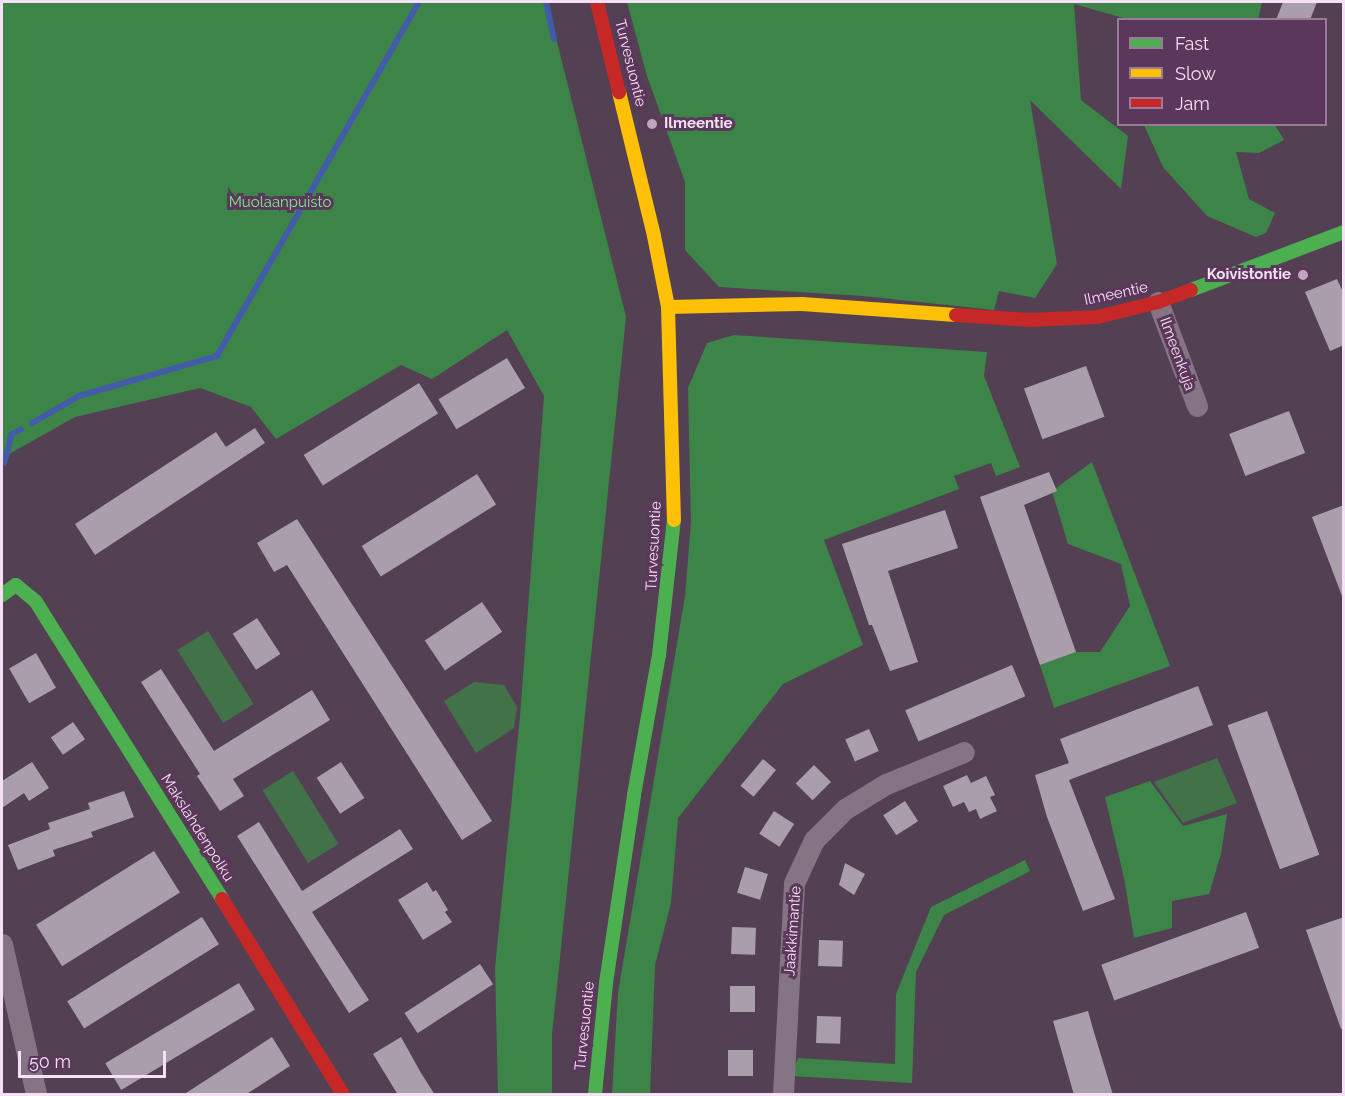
<!DOCTYPE html>
<html>
<head>
<meta charset="utf-8">
<style>
  body { margin:0 }
  #map { position:relative; width:1345px; height:1096px; overflow:hidden; background:#534053; font-family:Raleway,sans-serif }
  div>[style] { position:absolute }
  .green>* { inset:0; background:#427248; transform-origin:0 0 }
  .forest>* { inset:0; background:#3d8449 }
  .stream>* { height:6px; margin:-3px; padding:0 3px; transform-origin:3px; border-radius:3px; background:#435ca9 }
  .building>* { inset:0; background:#a99faa; transform-origin:0 0 }
  .street>* { height:21px; margin:-10.5px; padding:0 10.5px; transform-origin:10.5px; border-radius:10.5px; background:#847484 }
  .fast>* { height:14px; margin:-7px; padding:0 7px; transform-origin:7px; border-radius:7px; background:#4caf50 }
  .slow>* { height:14px; margin:-7px; padding:0 7px; transform-origin:7px; border-radius:7px; background:#ffc107 }
  .jam>* { height:14px; margin:-7px; padding:0 7px; transform-origin:7px; border-radius:7px; background:#c62828 }
  .dots>* { width:16px; height:16px; translate:-50% -50%; box-sizing:border-box; border:3px solid #5b385b; border-radius:50% }
  span { translate:-50% -50%; white-space:nowrap; text-align:center; line-height:1.15; -webkit-text-stroke:6px #5b385b; paint-order:stroke }
  .street-label { font-size:15px; color:#f6e0f5 }
  .poi-label { font-size:15px; color:#f6e0f5; font-weight:700 }
  .left { translate:0 -50%; text-align:left }
  .right { translate:-100% -50%; text-align:right }
  .park-label { font-size:15px; color:#7eea8b }
  .frame { position:absolute; inset:0; border:3px solid #f6e0f5; pointer-events:none }
  .legend { position:absolute; left:1117px; top:18px; width:210px; height:108px; box-sizing:border-box; background:#5b385b; border:2px solid #997b99; margin:0; padding:8px 10px; list-style:none; font-size:18px; color:#f6e0f5 }
  .legend li { display:flex; align-items:center; gap:12px; height:30px }
  .legend b { width:30px; border:2px solid #997b99 }
  .scale { position:absolute; left:18px; top:1051px; width:148px; height:27px; box-sizing:border-box; border:3px solid #f6e0f5; border-top:0; padding-left:8px; font-size:18px; line-height:21px; white-space:nowrap; color:#f6e0f5; -webkit-text-stroke:4px #5b385b; paint-order:stroke }
</style>
</head>
<body>
<div id="map">
  <div class="green">
    <div style="left:208px;top:631px;width:86px;height:36px;rotate:58deg"></div>
    <div style="clip-path:polygon(474px 682px,504px 685px,517px 707px,514px 728px,476px 753px,444px 701px)"></div>
    <div style="clip-path:polygon(1217px 758px,1237px 803px,1183px 823px,1154px 782px)"></div>
    <div style="left:293px;top:771px;width:86px;height:36px;rotate:58deg"></div>
  </div>
  <div class="forest">
    <div style="clip-path:polygon(2px 2px,547px 2px,626px 317px,552px 1035px,552px 1094px,498px 1094px,495px 968px,520px 716px,544px 396px,507px 330px,432px 379px,401px 365px,276px 439px,251px 407px,200px 388px,75px 417px,2px 458px)"></div>
    <div style="clip-path:polygon(627px 2px,1262px 2px,1258px 20px,1127px 19px,1074px 4px,1081px 100px,1128px 136px,1121px 189px,1030px 100px,1057px 264px,1035px 298px,999px 291px,994px 310px,863px 296px,719px 287px,685px 250px,685px 182px,647px 76px)"></div>
    <div style="clip-path:polygon(1144px 125px,1275px 125px,1284px 140px,1259px 153px,1236px 152px,1249px 199px,1275px 213px,1266px 233px,1256px 237px,1207px 216px,1163px 167px)"></div>
    <div style="clip-path:polygon(734px 335px,987px 352px,984px 376px,1020px 467px,996px 476px,991px 463px,954px 476px,959px 489px,824px 540px,863px 645px,783px 684px,678px 818px,671px 903px,655px 965px,650px 1094px,612px 1094px,618px 993px,685px 596px,691px 522px,688px 388px,707px 343px)"></div>
    <div style="clip-path:polygon(1092px 462px,1170px 666px,1054px 708px,1040px 665px,1076px 652px,1100px 652px,1130px 606px,1121px 564px,1068px 544px,1052px 491px)"></div>
    <div style="clip-path:polygon(1150px 781px,1183px 826px,1227px 814px,1221px 854px,1209px 894px,1172px 901px,1172px 928px,1134px 938px,1124px 878px,1105px 797px)"></div>
    <div style="clip-path:polygon(1025px 860px,1030px 871px,944px 915px,916px 972px,912px 1083px,791px 1076px,798px 1058px,895px 1064px,896px 994px,931px 907px)"></div>
  </div>
  <div class="stream">
    <div style="left:546px;top:2px;width:38px;rotate:78deg"></div>
    <div style="left:32px;top:423px;width:54px;rotate:-29.9deg"></div>
    <div style="left:79px;top:396px;width:144px;rotate:-16.2deg"></div>
    <div style="left:217px;top:356px;width:408px;rotate:-60.3deg"></div>
    <div style="left:4px;top:463px;width:30px;rotate:-75deg"></div>
    <div style="left:12px;top:434px;width:10px;rotate:-29deg"></div>
  </div>
  <div class="building">
    <div style="clip-path:polygon(1283px 2px,1317px 2px,1310px 20px,1276px 20px)"></div>
    <div style="clip-path:polygon(1337px 279px,1344px 294px,1344px 345px,1330px 351px,1305px 292px)"></div>
    <div style="left:507px;top:358px;width:35px;height:80px;rotate:59deg"></div>
    <div style="left:1086px;top:366px;width:54px;height:66px;rotate:70deg"></div>
    <div style="left:419px;top:383px;width:36px;height:136px;rotate:58deg"></div>
    <div style="left:1289px;top:411px;width:45px;height:64px;rotate:69deg"></div>
    <div style="clip-path:polygon(255px 428px,265px 443px,95px 555px,75px 524px,216px 432px,226px 447px)"></div>
    <div style="clip-path:polygon(1049px 472px,1057px 491px,1024px 505px,1076px 652px,1040px 665px,980px 497px)"></div>
    <div style="left:477px;top:474px;width:36px;height:136px;rotate:58deg"></div>
    <div style="clip-path:polygon(1344px 505px,1344px 596px,1342px 596px,1312px 517px)"></div>
    <div style="clip-path:polygon(945px 510px,958px 548px,888px 571px,918px 662px,890px 671px,872px 625px,869px 625px,842px 544px)"></div>
    <div style="clip-path:polygon(297px 519px,492px 821px,462px 840px,287px 565px,274px 572px,257px 543px)"></div>
    <div style="left:482px;top:602px;width:36px;height:69px;rotate:56deg"></div>
    <div style="left:257px;top:618px;width:43px;height:29px;rotate:57deg"></div>
    <div style="left:36px;top:653px;width:40px;height:31px;rotate:60deg"></div>
    <div style="left:1012px;top:665px;width:34px;height:116px;rotate:67deg"></div>
    <div style="clip-path:polygon(161px 669px,214px 751px,312px 690px,330px 720px,233px 779px,244px 796px,220px 811px,197px 776px,200px 774px,141px 682px)"></div>
    <div style="clip-path:polygon(1198px 686px,1213px 725px,1069px 780px,1115px 899px,1083px 911px,1047px 817px,1035px 775px,1069px 763px,1060px 739px)"></div>
    <div style="left:1267px;top:711px;width:153px;height:42px;rotate:70deg"></div>
    <div style="left:73px;top:722px;width:21px;height:27px;rotate:55deg"></div>
    <div style="left:869px;top:729px;width:24px;height:26px;rotate:66deg"></div>
    <div style="left:763px;top:759px;width:17px;height:35px;rotate:40deg"></div>
    <div style="clip-path:polygon(32px 762px,49px 788px,29px 801px,24px 793px,2px 808px,2px 781px)"></div>
    <div style="left:341px;top:762px;width:43px;height:29px;rotate:57deg"></div>
    <div style="left:814px;top:765px;width:24px;height:26px;rotate:45deg"></div>
    <div style="clip-path:polygon(967px 775px,971px 783px,986px 776px,995px 795px,990px 797px,997px 811px,980px 819px,976px 809px,969px 812px,964px 802px,953px 807px,943px 786px)"></div>
    <div style="clip-path:polygon(124px 791px,134px 817px,91px 832px,93px 837px,53px 850px,55px 856px,18px 870px,8px 845px,50px 829px,48px 823px,90px 809px,88px 803px)"></div>
    <div style="left:905px;top:801px;width:24px;height:26px;rotate:57deg"></div>
    <div style="left:774px;top:811px;width:24px;height:27px;rotate:33deg"></div>
    <div style="clip-path:polygon(259px 822px,302px 891px,400px 829px,413px 849px,312px 912px,369px 1000px,349px 1013px,237px 836px)"></div>
    <div style="left:154px;top:851px;width:49px;height:139px;rotate:58deg"></div>
    <div style="clip-path:polygon(845px 863px,865px 874px,854px 895px,839px 885px)"></div>
    <div style="left:745px;top:867px;width:24px;height:27px;rotate:17deg"></div>
    <div style="clip-path:polygon(427px 882px,433px 892px,436px 890px,448px 910px,445px 912px,452px 922px,423px 940px,398px 900px)"></div>
    <div style="left:1246px;top:912px;width:38px;height:154px;rotate:70deg"></div>
    <div style="left:202px;top:917px;width:32px;height:159px;rotate:58deg"></div>
    <div style="clip-path:polygon(1344px 917px,1344px 1028px,1341px 1029px,1306px 930px)"></div>
    <div style="left:732px;top:927px;width:24px;height:27px;rotate:2deg"></div>
    <div style="left:819px;top:940px;width:24px;height:26px;rotate:2deg"></div>
    <div style="left:480px;top:964px;width:24px;height:90px;rotate:57deg"></div>
    <div style="left:239px;top:983px;width:31px;height:156px;rotate:59deg"></div>
    <div style="left:730px;top:986px;width:25px;height:26px"></div>
    <div style="clip-path:polygon(1088px 1011px,1093px 1029px,1113px 1095px,1074px 1095px,1053px 1021px)"></div>
    <div style="left:817px;top:1016px;width:24px;height:27px;rotate:2deg"></div>
    <div style="clip-path:polygon(272px 1037px,290px 1066px,245px 1095px,183px 1095px)"></div>
    <div style="clip-path:polygon(401px 1037px,421px 1073px,435px 1095px,398px 1095px,373px 1054px)"></div>
    <div style="left:728px;top:1050px;width:25px;height:26px"></div>
  </div>
  <div class="street">
    <div style="left:1158px;top:302px;width:111px;rotate:69.4deg"></div>
    <div style="left:2px;top:944px;width:154px;rotate:77.2deg"></div>
    <div style="left:783px;top:1094px;width:211px;rotate:-87deg"></div>
    <div style="left:794px;top:883px;width:47px;rotate:-65.1deg"></div>
    <div style="left:814px;top:840px;width:44px;rotate:-45deg"></div>
    <div style="left:845px;top:809px;width:48px;rotate:-31.4deg"></div>
    <div style="left:886px;top:784px;width:84px;rotate:-22.3deg"></div>
  </div>
  <div class="fast">
    <div style="left:1191px;top:290px;width:164px;rotate:-20.8deg"></div>
    <div style="left:2px;top:595px;width:17px;rotate:-36deg"></div>
    <div style="left:16px;top:585px;width:26px;rotate:40deg"></div>
    <div style="left:36px;top:602px;width:350px;rotate:57.9deg"></div>
    <div style="left:595px;top:1094px;width:112px;rotate:-84.3deg"></div>
    <div style="left:606px;top:983px;width:190px;rotate:-81.5deg"></div>
    <div style="left:634px;top:795px;width:142px;rotate:-79.9deg"></div>
    <div style="left:659px;top:655px;width:136px;rotate:-83.7deg"></div>
  </div>
  <div class="slow">
    <div style="left:619px;top:92px;width:148px;rotate:76.3deg"></div>
    <div style="left:654px;top:236px;width:72px;rotate:78.8deg"></div>
    <div style="left:668px;top:307px;width:213px;rotate:88.4deg"></div>
    <div style="left:668px;top:307px;width:134px;rotate:-1.3deg"></div>
    <div style="left:802px;top:304px;width:154px;rotate:4.1deg"></div>
  </div>
  <div class="jam">
    <div style="left:597px;top:2px;width:93px;rotate:76.3deg"></div>
    <div style="left:956px;top:315px;width:73px;rotate:3.9deg"></div>
    <div style="left:1029px;top:320px;width:69px;rotate:-2.5deg"></div>
    <div style="left:1098px;top:317px;width:62px;rotate:-14deg"></div>
    <div style="left:1158px;top:302px;width:35px;rotate:-20deg"></div>
    <div style="left:222px;top:899px;width:229px;rotate:58.2deg"></div>
  </div>
  <div class="dots">
    <div style="left:652px;top:124px;background:#bda8bc"></div>
    <div style="left:1303px;top:275px;background:#bda8bc"></div>
  </div>
  <div class="street-label">
    <span style="left:630px;top:63px;rotate:76deg">Turvesuontie</span>
    <span style="left:1116px;top:294px;rotate:-12deg">Ilmeentie</span>
    <span style="left:1177px;top:354px;rotate:70deg">Ilmeenkuja</span>
    <span style="left:654px;top:546px;rotate:-87deg">Turvesuontie</span>
    <span style="left:197px;top:828px;rotate:58deg">Makslahdenpolku</span>
    <span style="left:793px;top:931px;rotate:-86deg">Jaakkimantie</span>
    <span style="left:585px;top:1026px;rotate:-84deg">Turvesuontie</span>
  </div>
  <div class="poi-label">
    <span class="left" style="left:664px;top:124px">Ilmeentie</span>
    <span class="right" style="left:1291px;top:275px">Koivistontie</span>
  </div>
  <div class="park-label">
    <span style="left:280px;top:203px">Muolaanpuisto</span>
  </div>
  <div class="frame"></div>
  <ul class="legend">
  <li><b style="height:8px;background:#4caf50"></b>Fast</li>
  <li><b style="height:8px;background:#ffc107"></b>Slow</li>
  <li><b style="height:8px;background:#c62828"></b>Jam</li>
  </ul>
  <div class="scale">50 m</div>
</div>
</body>
</html>
